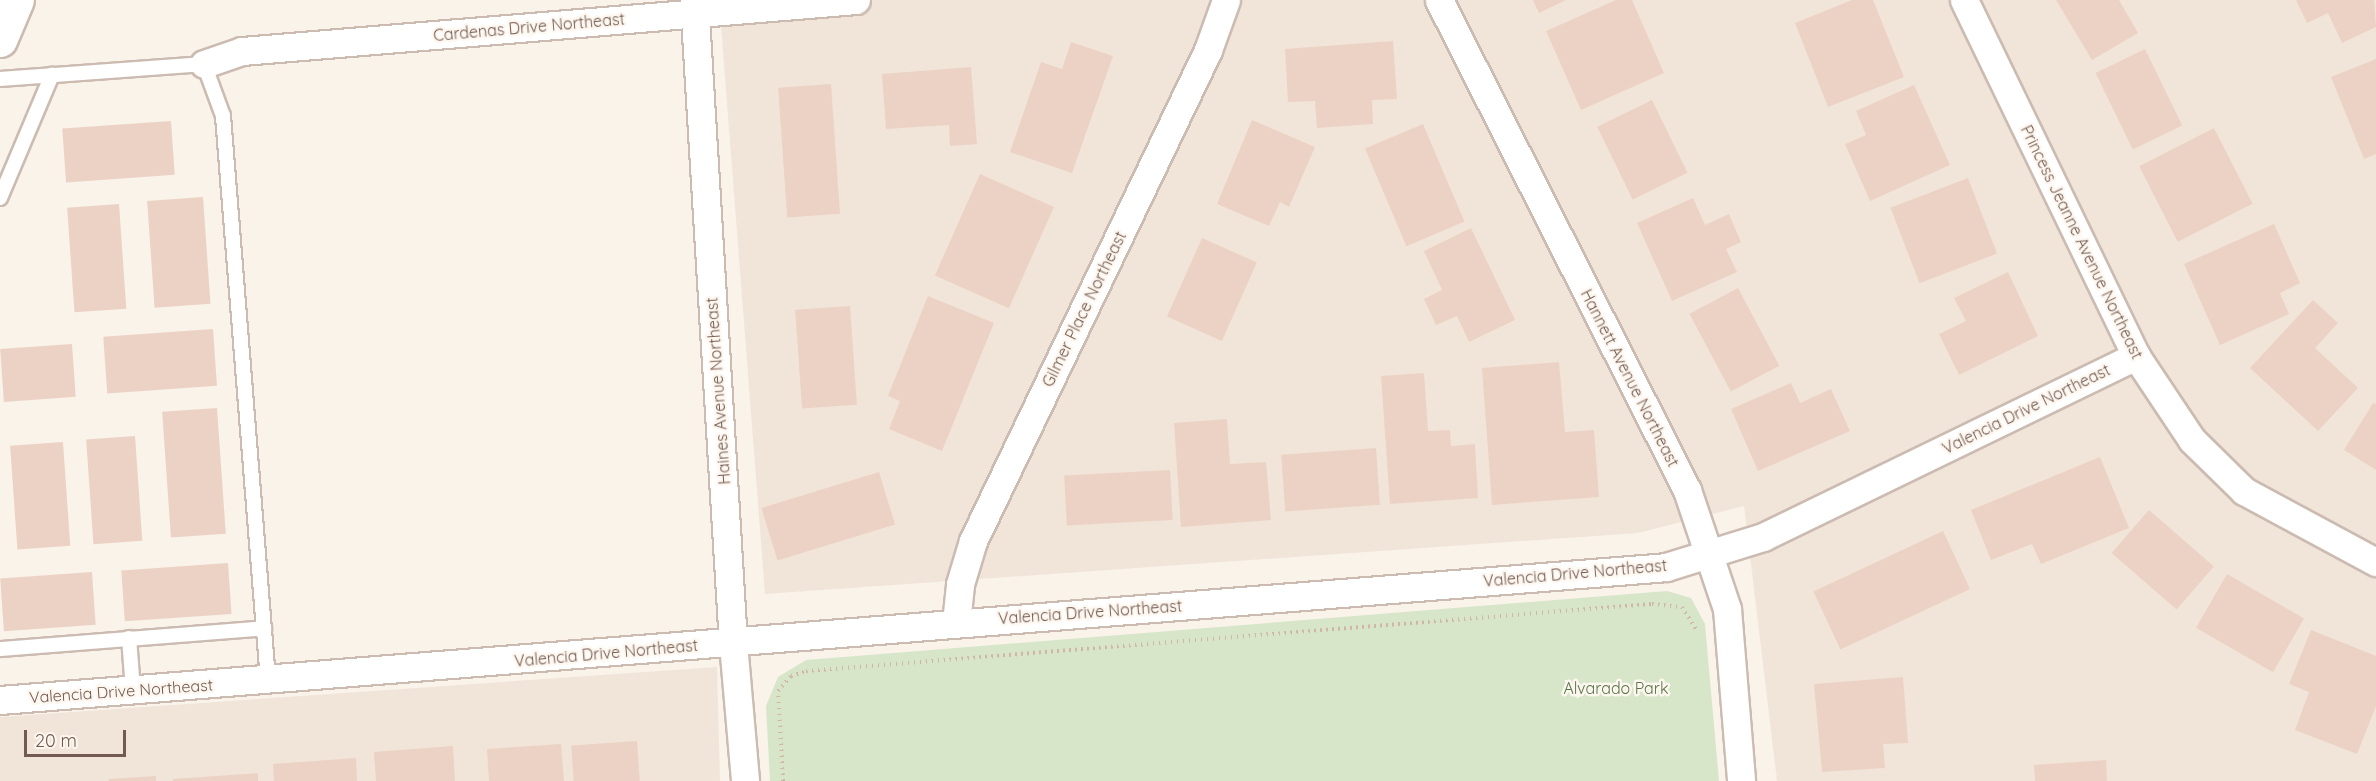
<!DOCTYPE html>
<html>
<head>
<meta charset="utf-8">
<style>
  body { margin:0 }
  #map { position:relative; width:2376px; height:781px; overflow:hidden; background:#faf3ea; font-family:Quicksand,sans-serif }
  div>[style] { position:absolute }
  .residential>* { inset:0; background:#f1e5d9 }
  .green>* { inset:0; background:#d7e6c9 }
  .building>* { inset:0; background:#ecd2c4; transform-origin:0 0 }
  .path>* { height:4px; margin-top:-2px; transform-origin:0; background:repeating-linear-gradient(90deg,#d1b5a7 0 1.5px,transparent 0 6px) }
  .roads { filter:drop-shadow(2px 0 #cbbbb1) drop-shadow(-2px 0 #cbbbb1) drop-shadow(0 2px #cbbbb1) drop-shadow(0 -2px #cbbbb1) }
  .lane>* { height:14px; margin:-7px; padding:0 7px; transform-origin:7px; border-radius:7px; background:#fff }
  .street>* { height:27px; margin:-13.5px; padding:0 13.5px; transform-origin:13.5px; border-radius:13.5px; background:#fff }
  .secondary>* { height:33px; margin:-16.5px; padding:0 16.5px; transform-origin:16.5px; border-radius:16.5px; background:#fff }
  span { translate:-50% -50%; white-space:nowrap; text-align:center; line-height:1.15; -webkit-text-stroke:5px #fdf7f0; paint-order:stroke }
  .street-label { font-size:16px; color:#725a50 }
  .park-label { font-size:16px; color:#597649 }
  .scale { position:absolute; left:24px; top:730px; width:102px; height:27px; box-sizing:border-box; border:3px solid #725a50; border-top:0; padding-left:8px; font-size:18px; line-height:21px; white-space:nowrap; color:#725a50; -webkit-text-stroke:4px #fdf7f0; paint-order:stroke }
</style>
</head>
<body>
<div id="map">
  <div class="residential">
    <div style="clip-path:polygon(719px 0,2376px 0,2376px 781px,1777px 781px,1744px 506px,1638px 533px,765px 594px)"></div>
    <div style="clip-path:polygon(717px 667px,720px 781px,0 781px,0 717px)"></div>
  </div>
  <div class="green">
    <div style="clip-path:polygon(1667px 591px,1691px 598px,1705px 624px,1719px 781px,770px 781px,766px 706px,778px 677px,806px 660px)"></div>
  </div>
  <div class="building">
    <div style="clip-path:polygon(1533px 0,1566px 0,1539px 13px)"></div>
    <div style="clip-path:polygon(1616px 0,1632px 0,1664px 73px,1581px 110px,1546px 31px)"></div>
    <div style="clip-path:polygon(1852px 0,1873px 0,1904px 77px,1828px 107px,1795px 23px)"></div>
    <div style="clip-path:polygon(2056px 0,2119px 0,2138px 33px,2092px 60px)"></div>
    <div style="clip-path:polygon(2296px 0,2374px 0,2376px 27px,2342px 43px,2328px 13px,2307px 23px)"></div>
    <div style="clip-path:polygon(1393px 41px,1397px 99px,1372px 100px,1373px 124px,1317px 128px,1315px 101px,1288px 102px,1285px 49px)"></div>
    <div style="clip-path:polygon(1071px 42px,1113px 56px,1072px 173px,1010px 152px,1041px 62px,1062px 69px)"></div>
    <div style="left:2145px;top:49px;width:85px;height:55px;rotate:64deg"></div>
    <div style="clip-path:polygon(2376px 59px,2376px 154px,2364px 159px,2331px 77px)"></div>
    <div style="clip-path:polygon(971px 67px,977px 144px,950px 146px,949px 125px,886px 129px,882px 74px)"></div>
    <div style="left:831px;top:84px;width:130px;height:53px;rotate:86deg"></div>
    <div style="clip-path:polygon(1914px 85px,1950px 165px,1870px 201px,1845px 144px,1866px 135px,1856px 111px)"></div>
    <div style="left:1652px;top:100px;width:81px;height:61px;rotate:64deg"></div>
    <div style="clip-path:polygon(1252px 120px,1315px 147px,1289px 207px,1280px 202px,1269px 226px,1217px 204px)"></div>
    <div style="left:171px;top:121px;width:54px;height:109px;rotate:86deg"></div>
    <div style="left:1423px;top:124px;width:106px;height:63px;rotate:67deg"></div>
    <div style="left:2214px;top:128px;width:85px;height:84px;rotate:63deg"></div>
    <div style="left:980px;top:174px;width:81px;height:111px;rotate:24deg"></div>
    <div style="left:1968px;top:178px;width:81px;height:83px;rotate:69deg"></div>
    <div style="left:203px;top:197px;width:107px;height:56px;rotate:86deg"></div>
    <div style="clip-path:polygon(1693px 198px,1705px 225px,1729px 214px,1741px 242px,1726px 249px,1737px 272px,1672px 301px,1637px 223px)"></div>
    <div style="left:119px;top:204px;width:105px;height:52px;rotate:86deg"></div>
    <div style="clip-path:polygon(2274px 224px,2300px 283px,2280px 293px,2289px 314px,2220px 345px,2184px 264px)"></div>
    <div style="clip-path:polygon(1471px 228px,1515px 320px,1469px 342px,1457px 316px,1436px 325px,1424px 299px,1442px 290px,1424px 251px)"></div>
    <div style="left:1202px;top:238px;width:60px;height:86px;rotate:24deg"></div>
    <div style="clip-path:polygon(2008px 272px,2038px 336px,1959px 375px,1939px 334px,1966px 321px,1954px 298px)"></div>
    <div style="left:1738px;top:288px;width:88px;height:55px;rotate:62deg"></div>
    <div style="clip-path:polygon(928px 296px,994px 323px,942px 451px,889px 429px,900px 401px,888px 396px)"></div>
    <div style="clip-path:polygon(2313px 300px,2338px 323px,2315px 348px,2358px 388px,2318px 431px,2250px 368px)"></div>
    <div style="left:850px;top:306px;width:99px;height:55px;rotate:86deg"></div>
    <div style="left:213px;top:329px;width:57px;height:110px;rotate:86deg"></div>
    <div style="left:72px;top:344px;width:53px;height:72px;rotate:86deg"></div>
    <div style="clip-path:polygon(1559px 362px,1565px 432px,1594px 430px,1599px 497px,1492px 505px,1482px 368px)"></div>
    <div style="clip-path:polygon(1424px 373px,1428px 431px,1450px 430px,1451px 446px,1475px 444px,1478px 498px,1390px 504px,1381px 376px)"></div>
    <div style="clip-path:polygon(1791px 383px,1800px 403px,1831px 389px,1850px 431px,1758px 471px,1731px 409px)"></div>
    <div style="clip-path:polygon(2373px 403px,2376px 404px,2376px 470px,2344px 450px)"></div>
    <div style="left:217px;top:408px;width:126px;height:55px;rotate:86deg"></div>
    <div style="clip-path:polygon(1227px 419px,1230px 464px,1266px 462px,1271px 520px,1181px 527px,1174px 423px)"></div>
    <div style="left:135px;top:436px;width:105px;height:49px;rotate:86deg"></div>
    <div style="left:63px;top:442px;width:104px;height:53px;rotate:86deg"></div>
    <div style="left:1376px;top:448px;width:57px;height:95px;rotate:86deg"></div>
    <div style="clip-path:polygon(2100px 457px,2129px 528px,2041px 564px,2032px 544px,1991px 560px,1971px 510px)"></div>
    <div style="left:1170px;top:470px;width:50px;height:106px;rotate:87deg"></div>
    <div style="left:879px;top:472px;width:55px;height:123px;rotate:73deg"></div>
    <div style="left:2149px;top:510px;width:86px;height:57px;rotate:41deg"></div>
    <div style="left:1943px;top:531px;width:64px;height:143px;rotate:65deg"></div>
    <div style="left:228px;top:563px;width:51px;height:107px;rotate:86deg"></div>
    <div style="left:92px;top:572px;width:53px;height:92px;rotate:86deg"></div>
    <div style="left:2227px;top:574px;width:89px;height:62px;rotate:30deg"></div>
    <div style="clip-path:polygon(2311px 630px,2376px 656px,2376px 706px,2357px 754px,2295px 730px,2309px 692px,2289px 684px)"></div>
    <div style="clip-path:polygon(1903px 677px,1908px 743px,1883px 744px,1885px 768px,1822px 772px,1814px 684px)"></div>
    <div style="left:637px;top:741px;width:40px;height:66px;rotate:86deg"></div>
    <div style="clip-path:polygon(561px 744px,564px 781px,489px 781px,487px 749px)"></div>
    <div style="clip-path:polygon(453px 746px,455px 781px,376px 781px,374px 752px)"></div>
    <div style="clip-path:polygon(356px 758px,357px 781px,274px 781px,273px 764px)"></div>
    <div style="clip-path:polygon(2106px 760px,2107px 781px,2035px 781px,2034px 765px)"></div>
    <div style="clip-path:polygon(258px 773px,258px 781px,173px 781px,173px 779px)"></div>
    <div style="clip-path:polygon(156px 776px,156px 781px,109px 781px,109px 779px)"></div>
  </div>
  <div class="path">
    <div style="left:783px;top:781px;width:90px;rotate:-93.2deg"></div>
    <div style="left:778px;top:691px;width:20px;rotate:-49deg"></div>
    <div style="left:791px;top:676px;width:16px;rotate:-18deg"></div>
    <div style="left:806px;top:671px;width:849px;rotate:-4.53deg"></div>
    <div style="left:1652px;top:604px;width:30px;rotate:6deg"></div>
    <div style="left:1682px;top:607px;width:26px;rotate:58deg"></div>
  </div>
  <div class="roads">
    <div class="lane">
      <div style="left:0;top:79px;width:205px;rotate:-4.2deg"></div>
      <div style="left:204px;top:64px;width:55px;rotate:69.9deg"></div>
      <div style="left:223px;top:116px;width:566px;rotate:85.44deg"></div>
      <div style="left:0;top:198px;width:134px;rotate:-67.1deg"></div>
      <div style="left:129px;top:638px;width:52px;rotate:85.6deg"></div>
      <div style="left:0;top:649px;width:265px;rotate:-4.5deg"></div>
    </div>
    <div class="street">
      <div style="left:694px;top:0;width:644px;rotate:86.53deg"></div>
      <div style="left:733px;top:643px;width:139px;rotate:85deg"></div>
      <div style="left:1439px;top:0;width:549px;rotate:63.16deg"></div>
      <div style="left:1687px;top:490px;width:126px;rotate:71.4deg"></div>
      <div style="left:1727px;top:609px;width:173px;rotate:85.3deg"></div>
      <div style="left:1964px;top:0;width:395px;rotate:64.2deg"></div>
      <div style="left:2136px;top:356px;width:101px;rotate:56.3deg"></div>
      <div style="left:2192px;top:440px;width:73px;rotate:44.4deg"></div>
      <div style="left:2244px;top:491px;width:150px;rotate:28.3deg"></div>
      <div style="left:204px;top:64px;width:40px;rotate:-18.9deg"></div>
      <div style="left:242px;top:51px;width:616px;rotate:-4.75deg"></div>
      <div style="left:956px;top:623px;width:39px;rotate:-84deg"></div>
      <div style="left:960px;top:584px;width:45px;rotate:-73.2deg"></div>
      <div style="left:973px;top:541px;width:544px;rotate:-64.42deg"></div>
      <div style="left:1208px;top:50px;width:53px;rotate:-70.2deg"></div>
      <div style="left:0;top:700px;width:1671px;rotate:-4.56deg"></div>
      <div style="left:1666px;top:567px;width:102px;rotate:-17.2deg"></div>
      <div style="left:1763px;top:537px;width:415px;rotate:-25.9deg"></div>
    </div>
    <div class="secondary">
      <div style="left:0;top:40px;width:43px;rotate:-67deg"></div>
    </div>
  </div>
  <div class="street-label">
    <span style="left:529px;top:27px;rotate:-5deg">Cardenas Drive Northeast</span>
    <span style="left:2082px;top:242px;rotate:64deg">Princess Jeanne Avenue Northeast</span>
    <span style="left:1084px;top:309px;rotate:-64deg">Gilmer Place Northeast</span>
    <span style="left:1630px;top:378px;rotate:63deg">Hannett Avenue Northeast</span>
    <span style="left:718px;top:391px;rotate:-94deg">Haines Avenue Northeast</span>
    <span style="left:2026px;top:409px;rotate:-26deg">Valencia Drive Northeast</span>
    <span style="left:1575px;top:573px;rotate:-5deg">Valencia Drive Northeast</span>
    <span style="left:1090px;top:612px;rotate:-4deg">Valencia Drive Northeast</span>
    <span style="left:606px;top:653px;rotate:-5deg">Valencia Drive Northeast</span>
    <span style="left:121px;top:691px;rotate:-4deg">Valencia Drive Northeast</span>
  </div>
  <div class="park-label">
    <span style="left:1616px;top:688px">Alvarado Park</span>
  </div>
  <div class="scale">20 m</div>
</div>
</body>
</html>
